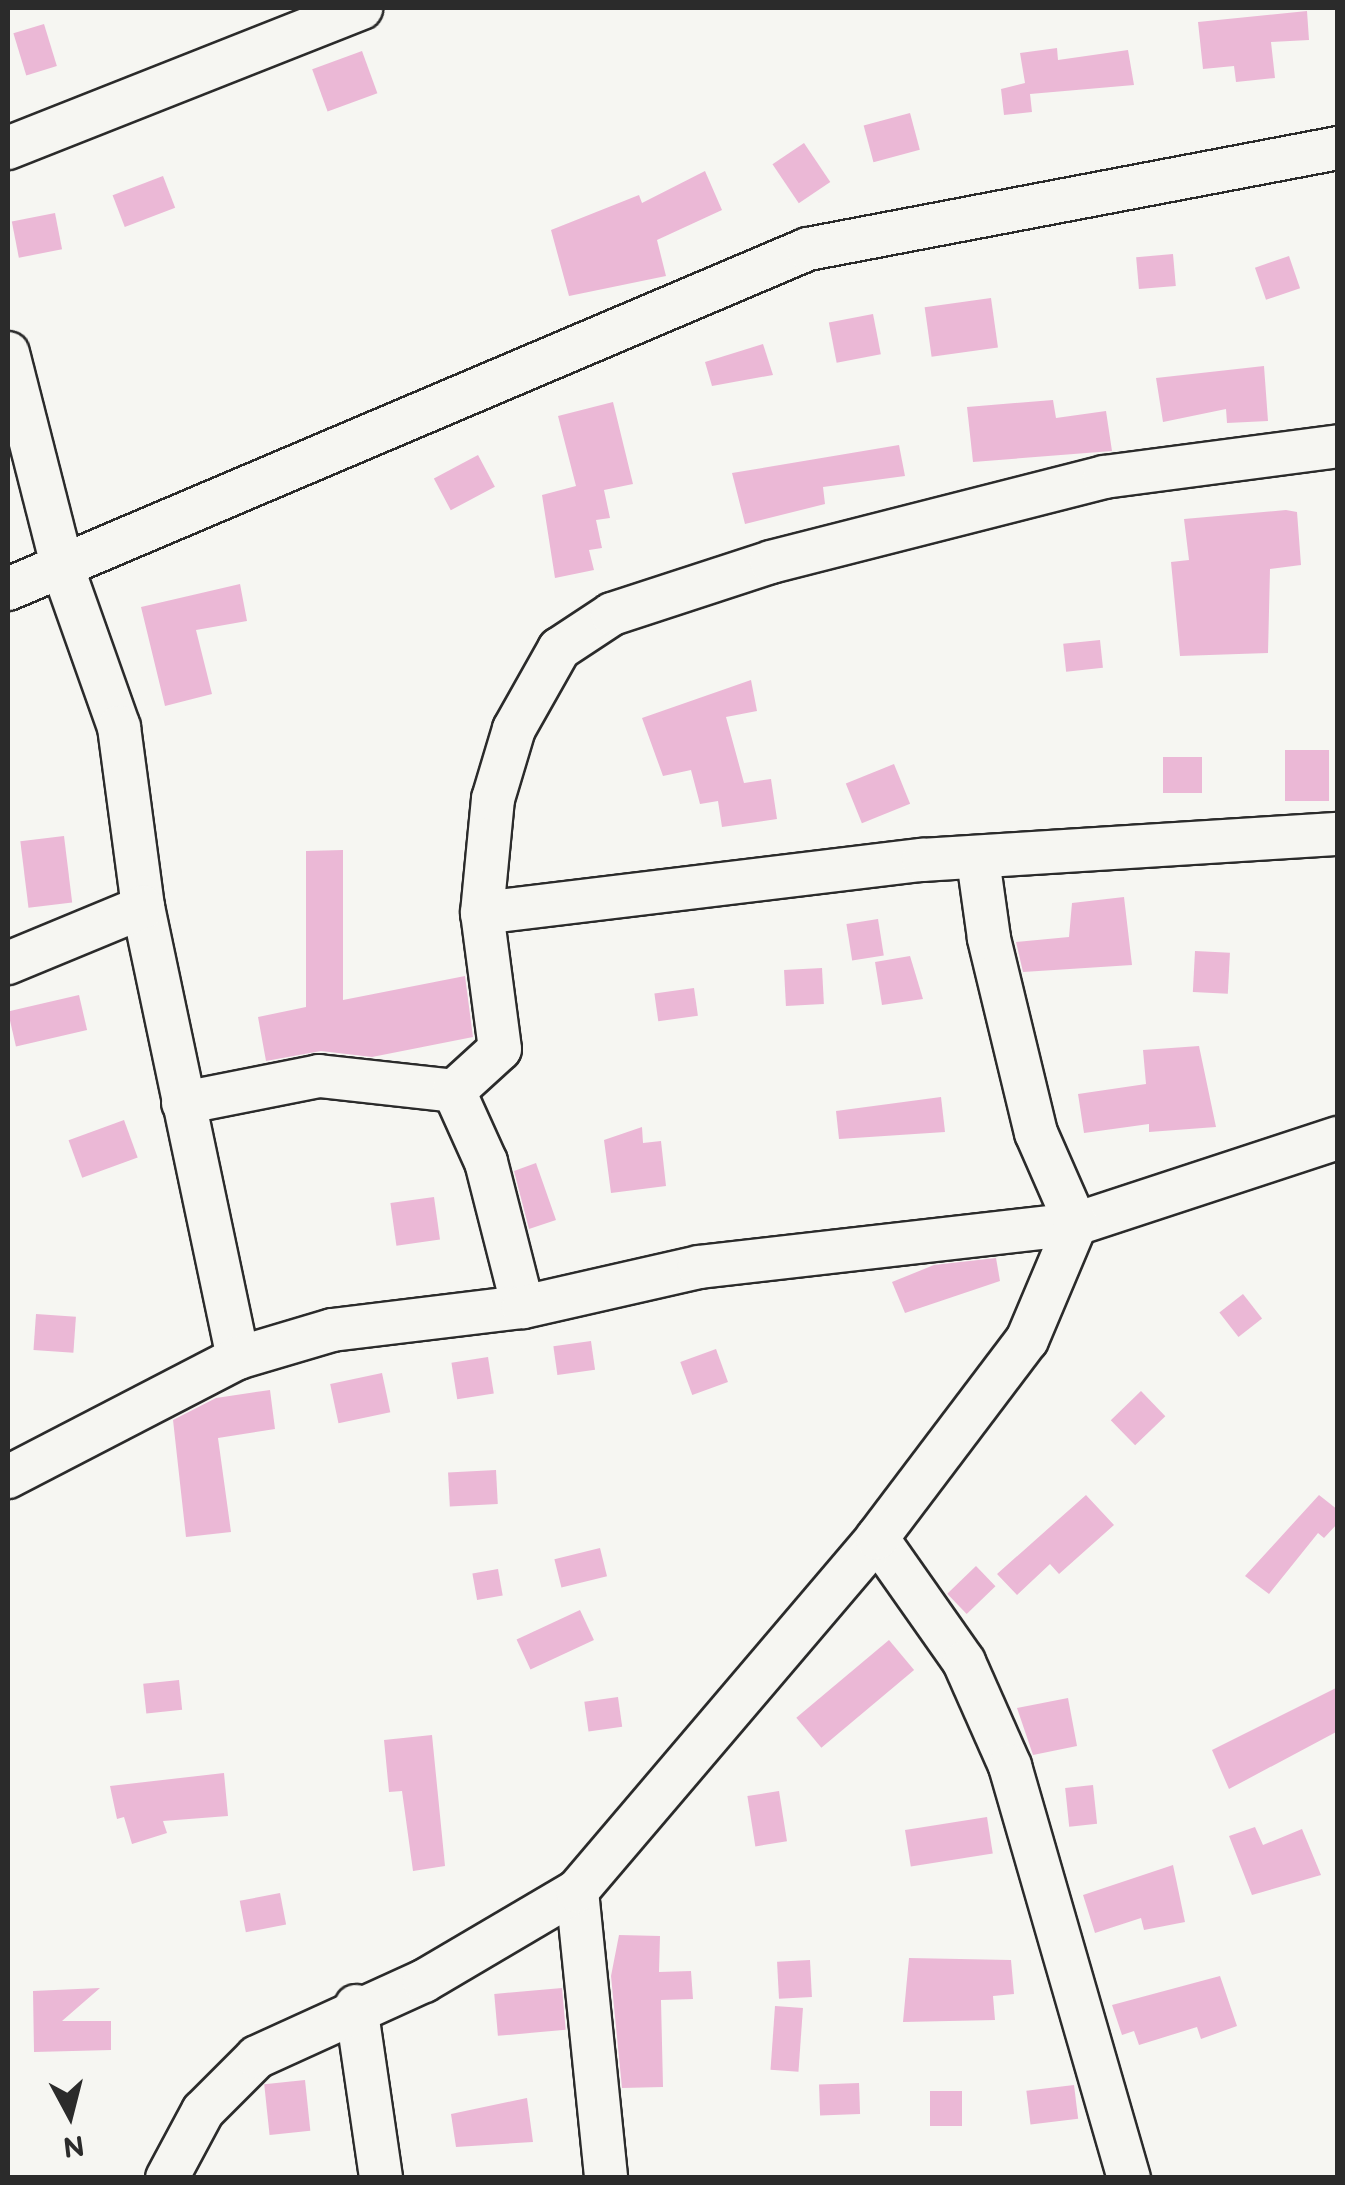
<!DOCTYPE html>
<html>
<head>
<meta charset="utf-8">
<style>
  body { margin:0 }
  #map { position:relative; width:1345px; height:2185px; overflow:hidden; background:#f6f6f2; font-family:"Balsamiq Sans",sans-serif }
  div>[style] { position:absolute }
  .building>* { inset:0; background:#ebb8d6; transform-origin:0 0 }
  .roads { filter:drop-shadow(2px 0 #2b2b2b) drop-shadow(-2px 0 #2b2b2b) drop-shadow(0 2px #2b2b2b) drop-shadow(0 -2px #2b2b2b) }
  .street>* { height:42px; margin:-21px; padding:0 21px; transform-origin:21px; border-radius:21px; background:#f6f6f2 }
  span { translate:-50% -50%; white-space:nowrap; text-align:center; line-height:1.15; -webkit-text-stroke:10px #f6f6f2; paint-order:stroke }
  .frame { position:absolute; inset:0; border:10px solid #2b2b2b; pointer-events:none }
  .north { position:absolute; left:20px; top:2065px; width:100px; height:100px; -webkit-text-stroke:8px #f6f6f2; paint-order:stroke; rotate:173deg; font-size:28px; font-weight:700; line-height:40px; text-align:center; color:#2b2b2b }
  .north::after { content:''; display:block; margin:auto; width:35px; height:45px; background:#2b2b2b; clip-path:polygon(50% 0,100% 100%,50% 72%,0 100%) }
</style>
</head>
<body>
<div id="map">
  <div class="building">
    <div style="clip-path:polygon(1307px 11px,1309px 40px,1271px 42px,1275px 78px,1236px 82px,1234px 66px,1203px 69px,1198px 22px)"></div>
    <div style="left:44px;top:24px;width:44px;height:32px;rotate:73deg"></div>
    <div style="clip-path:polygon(1057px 48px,1058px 60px,1128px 50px,1134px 85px,1030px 94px,1032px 112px,1004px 115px,1001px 89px,1025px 83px,1020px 53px)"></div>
    <div style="left:362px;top:51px;width:45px;height:53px;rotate:70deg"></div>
    <div style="left:910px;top:113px;width:38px;height:48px;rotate:75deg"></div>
    <div style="left:804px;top:143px;width:47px;height:38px;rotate:56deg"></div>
    <div style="clip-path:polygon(705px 171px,722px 210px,657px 240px,666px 276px,569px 296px,551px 230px,639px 195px,642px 203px)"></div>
    <div style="left:163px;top:176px;width:34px;height:54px;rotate:69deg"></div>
    <div style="left:55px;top:213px;width:37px;height:44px;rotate:79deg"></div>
    <div style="left:1173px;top:254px;width:32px;height:37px;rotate:85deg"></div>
    <div style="left:1289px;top:256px;width:34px;height:36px;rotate:71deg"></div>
    <div style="left:991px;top:298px;width:50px;height:67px;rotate:82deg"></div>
    <div style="left:873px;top:314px;width:41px;height:45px;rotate:79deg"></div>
    <div style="clip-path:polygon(763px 344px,773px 375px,712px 386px,705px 362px)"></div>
    <div style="clip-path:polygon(1264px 366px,1268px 421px,1227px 423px,1226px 409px,1163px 422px,1156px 378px)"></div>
    <div style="clip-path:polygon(1053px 400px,1056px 418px,1106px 411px,1112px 451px,973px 462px,967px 407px)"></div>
    <div style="clip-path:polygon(613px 402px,633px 484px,604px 490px,610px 518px,596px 520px,602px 548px,589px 550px,594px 570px,555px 578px,542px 495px,576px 486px,558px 416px)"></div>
    <div style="clip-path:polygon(899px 445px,905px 476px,823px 487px,825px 504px,745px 524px,732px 473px)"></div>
    <div style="left:478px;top:455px;width:36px;height:50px;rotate:62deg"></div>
    <div style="clip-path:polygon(1286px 510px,1297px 512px,1301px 565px,1270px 569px,1268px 653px,1180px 656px,1171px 562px,1189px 560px,1184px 519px)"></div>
    <div style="clip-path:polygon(240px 584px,247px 621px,196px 630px,212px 694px,165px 706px,141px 607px)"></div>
    <div style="left:1100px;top:640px;width:28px;height:37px;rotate:84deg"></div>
    <div style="clip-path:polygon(751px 680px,757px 711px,726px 717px,744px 783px,771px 779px,777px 819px,722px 827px,718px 801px,700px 804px,691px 770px,663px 776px,642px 718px)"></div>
    <div style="left:1285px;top:750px;width:44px;height:51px"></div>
    <div style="left:1163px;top:757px;width:39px;height:36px"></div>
    <div style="left:894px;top:764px;width:43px;height:52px;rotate:68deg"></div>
    <div style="left:64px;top:836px;width:67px;height:44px;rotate:83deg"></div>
    <div style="clip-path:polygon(343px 850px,343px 1000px,465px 976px,473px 1037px,372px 1057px,321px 1051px,266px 1061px,258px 1017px,306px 1007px,306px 851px)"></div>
    <div style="clip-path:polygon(1124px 897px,1132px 965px,1023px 972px,1016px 942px,1069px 937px,1072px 903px)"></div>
    <div style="left:878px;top:919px;width:37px;height:32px;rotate:81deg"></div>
    <div style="left:1195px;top:951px;width:35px;height:41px;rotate:3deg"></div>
    <div style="clip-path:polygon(910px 956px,923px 999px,882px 1005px,875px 962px)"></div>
    <div style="left:822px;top:968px;width:36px;height:38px;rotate:87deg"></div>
    <div style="left:694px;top:988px;width:28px;height:40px;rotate:82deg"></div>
    <div style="left:79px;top:995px;width:36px;height:73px;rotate:77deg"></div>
    <div style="clip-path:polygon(1199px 1046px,1216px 1127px,1149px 1132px,1149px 1124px,1084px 1133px,1078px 1094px,1146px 1084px,1143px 1050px)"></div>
    <div style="clip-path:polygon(941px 1097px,945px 1132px,839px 1139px,836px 1111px)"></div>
    <div style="left:124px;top:1120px;width:40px;height:59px;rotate:70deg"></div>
    <div style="clip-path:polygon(642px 1127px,643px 1143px,661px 1141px,666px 1186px,611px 1193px,604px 1140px)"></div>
    <div style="clip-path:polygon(536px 1163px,556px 1220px,529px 1229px,514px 1171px)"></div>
    <div style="left:434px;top:1197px;width:43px;height:44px;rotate:82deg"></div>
    <div style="clip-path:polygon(996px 1258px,1000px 1281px,905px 1313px,892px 1282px,934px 1265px)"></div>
    <div style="left:1243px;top:1294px;width:31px;height:30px;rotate:52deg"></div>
    <div style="left:36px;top:1314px;width:40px;height:36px;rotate:4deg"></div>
    <div style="left:591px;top:1341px;width:29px;height:38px;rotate:82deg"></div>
    <div style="left:716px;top:1349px;width:35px;height:38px;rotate:70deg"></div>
    <div style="left:488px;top:1357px;width:37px;height:37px;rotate:81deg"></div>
    <div style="left:382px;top:1373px;width:40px;height:53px;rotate:78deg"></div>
    <div style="clip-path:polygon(270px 1390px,275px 1429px,218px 1438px,231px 1532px,186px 1537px,173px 1420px,216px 1398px)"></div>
    <div style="left:1141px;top:1391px;width:35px;height:42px;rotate:46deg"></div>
    <div style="left:496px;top:1470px;width:34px;height:48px;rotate:87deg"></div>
    <div style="clip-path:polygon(1086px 1495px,1114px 1525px,1059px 1574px,1050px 1564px,1017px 1595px,997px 1574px)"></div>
    <div style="clip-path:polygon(1319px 1495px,1338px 1510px,1338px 1523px,1324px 1538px,1318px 1533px,1269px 1594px,1245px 1576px)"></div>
    <div style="left:600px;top:1548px;width:29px;height:47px;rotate:76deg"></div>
    <div style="left:976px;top:1566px;width:28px;height:40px;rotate:46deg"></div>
    <div style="left:498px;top:1569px;width:27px;height:26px;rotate:80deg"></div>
    <div style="left:580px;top:1610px;width:33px;height:70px;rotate:65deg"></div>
    <div style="left:889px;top:1640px;width:39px;height:121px;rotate:50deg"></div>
    <div style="left:179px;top:1680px;width:30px;height:36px;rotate:84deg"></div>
    <div style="clip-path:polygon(1338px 1687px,1338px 1731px,1229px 1789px,1212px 1750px)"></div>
    <div style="left:618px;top:1697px;width:30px;height:34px;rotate:82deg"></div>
    <div style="clip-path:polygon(1068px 1698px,1077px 1746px,1033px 1755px,1017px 1708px)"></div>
    <div style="clip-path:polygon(432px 1735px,445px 1866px,413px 1871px,402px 1791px,389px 1792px,384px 1740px)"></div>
    <div style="clip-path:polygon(224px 1773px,228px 1816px,163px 1821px,167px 1833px,132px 1844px,124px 1817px,117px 1819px,110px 1786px)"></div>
    <div style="left:1093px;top:1785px;width:39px;height:28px;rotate:84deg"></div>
    <div style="left:779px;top:1791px;width:51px;height:32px;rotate:81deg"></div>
    <div style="left:987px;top:1817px;width:37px;height:83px;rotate:81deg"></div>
    <div style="clip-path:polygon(1255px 1827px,1263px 1845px,1302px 1829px,1321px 1875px,1252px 1895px,1229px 1836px)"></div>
    <div style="clip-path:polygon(1173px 1865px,1185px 1922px,1144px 1930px,1141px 1918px,1095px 1933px,1083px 1895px)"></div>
    <div style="left:280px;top:1893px;width:32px;height:41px;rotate:79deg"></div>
    <div style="clip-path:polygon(619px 1935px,660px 1936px,659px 1972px,691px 1971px,693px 1999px,661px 2000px,663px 2087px,622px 2088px,611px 1976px)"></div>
    <div style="clip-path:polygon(909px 1958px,1011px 1960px,1014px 1994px,993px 1996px,995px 2020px,903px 2022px)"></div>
    <div style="left:810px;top:1960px;width:37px;height:33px;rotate:87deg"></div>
    <div style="clip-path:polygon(1220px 1976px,1237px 2026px,1201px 2039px,1197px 2027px,1139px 2045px,1134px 2031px,1122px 2035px,1112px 2005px)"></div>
    <div style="clip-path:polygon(100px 1988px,62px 2021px,111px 2021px,111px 2050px,34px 2052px,33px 1991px)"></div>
    <div style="left:562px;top:1988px;width:42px;height:68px;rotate:85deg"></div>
    <div style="left:775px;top:2006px;width:28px;height:64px;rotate:4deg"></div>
    <div style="left:305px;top:2080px;width:51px;height:41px;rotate:84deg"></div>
    <div style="left:859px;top:2083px;width:31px;height:40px;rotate:88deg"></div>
    <div style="left:1074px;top:2085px;width:34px;height:48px;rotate:83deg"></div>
    <div style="left:930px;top:2091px;width:32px;height:35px"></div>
    <div style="clip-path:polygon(527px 2098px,533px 2142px,456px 2147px,451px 2114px)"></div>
  </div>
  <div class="roads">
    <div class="street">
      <div style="left:8px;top:148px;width:380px;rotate:-21.6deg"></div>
      <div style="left:8px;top:353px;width:223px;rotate:75.7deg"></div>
      <div style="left:63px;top:569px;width:168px;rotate:70.5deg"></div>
      <div style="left:119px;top:727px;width:182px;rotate:82.4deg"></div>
      <div style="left:143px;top:907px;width:461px;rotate:78.1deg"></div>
      <div style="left:8px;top:589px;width:869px;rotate:-23.03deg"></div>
      <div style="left:808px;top:249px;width:540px;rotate:-10.79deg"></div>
      <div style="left:482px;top:913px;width:444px;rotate:-6.9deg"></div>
      <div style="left:923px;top:860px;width:416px;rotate:-3.6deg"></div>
      <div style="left:8px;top:963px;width:146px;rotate:-22.5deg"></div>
      <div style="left:183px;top:1103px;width:139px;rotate:-11.2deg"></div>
      <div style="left:319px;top:1076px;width:136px;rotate:6.3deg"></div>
      <div style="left:523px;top:1307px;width:150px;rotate:-104.3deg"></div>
      <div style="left:486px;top:1162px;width:78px;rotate:-114.3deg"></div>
      <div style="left:454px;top:1091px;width:62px;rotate:-42.4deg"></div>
      <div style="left:500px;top:1049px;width:137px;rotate:-97.5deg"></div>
      <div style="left:482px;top:913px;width:115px;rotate:-84.5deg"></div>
      <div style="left:493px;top:799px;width:73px;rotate:-73.3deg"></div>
      <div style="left:514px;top:729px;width:92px;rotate:-60.6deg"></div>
      <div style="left:559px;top:649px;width:64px;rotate:-33.4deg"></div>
      <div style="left:612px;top:614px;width:167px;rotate:-18.1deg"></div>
      <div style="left:771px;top:562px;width:344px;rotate:-14.3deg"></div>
      <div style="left:1104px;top:477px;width:236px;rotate:-7.5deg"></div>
      <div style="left:8px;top:1477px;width:259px;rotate:-27.4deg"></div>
      <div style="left:238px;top:1358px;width:98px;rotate:-16.6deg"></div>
      <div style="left:332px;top:1330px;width:192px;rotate:-6.9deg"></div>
      <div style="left:523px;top:1307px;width:180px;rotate:-12.8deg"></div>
      <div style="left:699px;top:1267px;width:379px;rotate:-6.5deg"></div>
      <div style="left:1076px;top:1224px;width:276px;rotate:-18.2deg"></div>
      <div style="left:877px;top:1538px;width:151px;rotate:54.9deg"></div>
      <div style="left:964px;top:1662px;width:114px;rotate:66.1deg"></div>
      <div style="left:1010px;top:1766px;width:429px;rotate:73.9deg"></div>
      <div style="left:577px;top:1891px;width:288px;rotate:84.2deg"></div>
      <div style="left:356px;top:2006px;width:174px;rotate:81.7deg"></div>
      <div style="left:167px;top:2178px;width:76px;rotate:-61.8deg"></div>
      <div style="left:203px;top:2111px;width:76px;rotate:-45deg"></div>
      <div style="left:257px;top:2057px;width:183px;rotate:-24.5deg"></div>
      <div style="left:424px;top:1981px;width:178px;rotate:-30.5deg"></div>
      <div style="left:577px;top:1891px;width:463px;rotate:-49.6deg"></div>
      <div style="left:877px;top:1538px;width:248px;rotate:-52.9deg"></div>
      <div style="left:1027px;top:1340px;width:126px;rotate:-67.1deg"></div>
      <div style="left:1076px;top:1224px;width:99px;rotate:-113.7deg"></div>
      <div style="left:1036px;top:1133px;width:201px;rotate:-103.6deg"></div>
      <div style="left:989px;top:938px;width:79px;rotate:-98deg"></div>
    </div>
  </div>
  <div class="frame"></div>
  <div class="north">N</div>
</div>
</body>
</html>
